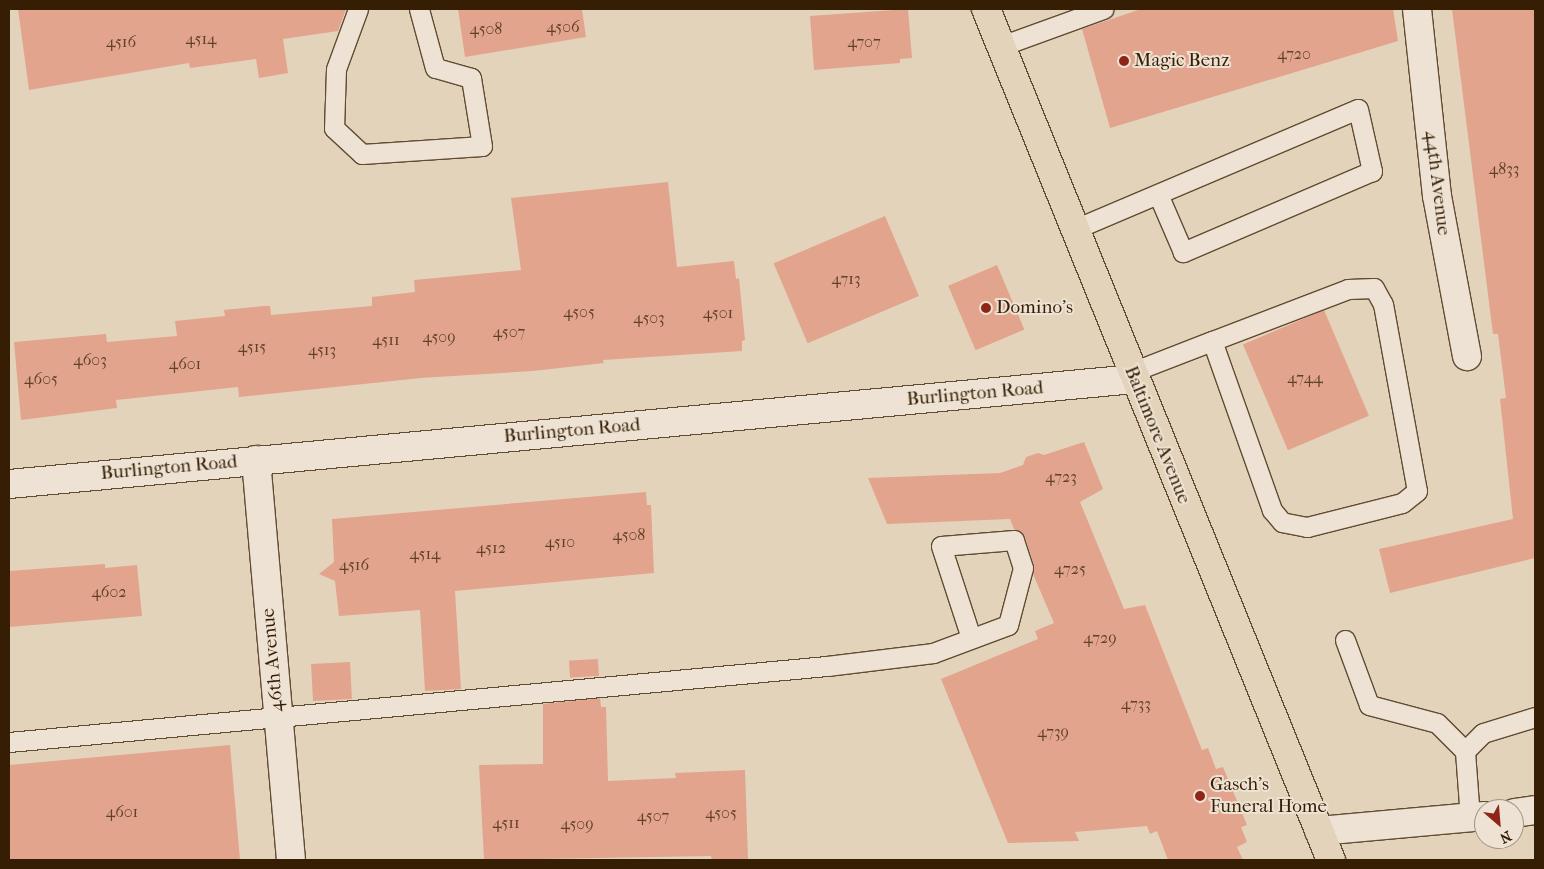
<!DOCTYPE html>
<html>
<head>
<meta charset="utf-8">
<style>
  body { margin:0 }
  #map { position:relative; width:1544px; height:869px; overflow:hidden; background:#e4d3bb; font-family:"IM FELL French Canon",serif }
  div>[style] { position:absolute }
  .building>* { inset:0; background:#e2a48d; transform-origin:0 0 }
  .roads { filter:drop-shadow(1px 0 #614b31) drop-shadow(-1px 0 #614b31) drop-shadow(0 1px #614b31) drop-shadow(0 -1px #614b31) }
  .lane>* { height:19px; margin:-9.5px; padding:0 9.5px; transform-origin:9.5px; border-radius:9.5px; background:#ede2d3 }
  .street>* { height:28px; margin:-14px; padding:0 14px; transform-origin:14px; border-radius:14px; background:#ede2d3 }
  .primary>* { height:28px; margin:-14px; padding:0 14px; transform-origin:14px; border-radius:14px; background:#e4d3bb }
  .dots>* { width:14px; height:14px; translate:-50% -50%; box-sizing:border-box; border:2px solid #ede2d3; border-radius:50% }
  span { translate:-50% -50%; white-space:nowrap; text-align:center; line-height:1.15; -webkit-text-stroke:4px #ede2d3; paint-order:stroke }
  .number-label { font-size:16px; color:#604026 }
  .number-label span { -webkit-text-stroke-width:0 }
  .poi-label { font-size:19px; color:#351e03 }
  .left { translate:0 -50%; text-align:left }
  .street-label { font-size:19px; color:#351e03 }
  .frame { position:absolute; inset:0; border:10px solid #351e03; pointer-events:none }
  .north { position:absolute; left:1474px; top:799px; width:50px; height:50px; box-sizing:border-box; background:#ede2d3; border:1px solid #a39480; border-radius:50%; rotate:153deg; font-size:14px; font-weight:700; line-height:20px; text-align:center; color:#351e03 }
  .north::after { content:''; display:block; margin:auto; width:18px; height:22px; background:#8f2418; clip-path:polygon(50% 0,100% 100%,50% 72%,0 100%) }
</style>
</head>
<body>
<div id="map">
  <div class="building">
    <div style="clip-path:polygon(18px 9px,346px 9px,338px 31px,283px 39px,288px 73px,259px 78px,256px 59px,190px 68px,189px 63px,29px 90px)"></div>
    <div style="clip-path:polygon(458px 9px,582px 9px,586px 37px,465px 57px)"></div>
    <div style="clip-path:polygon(908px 9px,912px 58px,900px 59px,900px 63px,814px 70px,810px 16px)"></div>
    <div style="clip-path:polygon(1141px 9px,1393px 9px,1398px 41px,1110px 128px,1082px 29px)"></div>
    <div style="clip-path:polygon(1452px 9px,1535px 9px,1535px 558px,1390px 593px,1379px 549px,1513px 519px,1500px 399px,1506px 398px,1498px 334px,1493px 334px)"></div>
    <div style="clip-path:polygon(668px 182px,677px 267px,734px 261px,736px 279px,739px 278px,745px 340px,742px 341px,742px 351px,603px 360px,604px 363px,533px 371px,421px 378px,239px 397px,238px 387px,116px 400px,117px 408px,21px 420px,14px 342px,106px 334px,107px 342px,177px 336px,175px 321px,225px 316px,224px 310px,263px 306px,270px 306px,271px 315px,372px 306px,372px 297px,415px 292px,414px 280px,521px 270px,511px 198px)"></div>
    <div style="left:885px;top:216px;width:87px;height:121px;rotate:67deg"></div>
    <div style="left:997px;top:265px;width:70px;height:53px;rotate:67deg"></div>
    <div style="left:1324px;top:310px;width:115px;height:88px;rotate:67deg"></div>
    <div style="clip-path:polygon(1084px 442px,1103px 489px,1080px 502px,1124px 609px,1145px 605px,1202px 750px,1208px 748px,1216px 769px,1223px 767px,1247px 825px,1241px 827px,1247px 842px,1237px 847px,1243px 860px,1168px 860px,1157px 831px,1150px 834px,1147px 826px,1075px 832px,1079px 841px,1008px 843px,941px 679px,1038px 639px,1035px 631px,1054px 623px,1033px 574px,1034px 565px,1025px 537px,1014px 529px,1010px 519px,887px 524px,868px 478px,1000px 473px,1023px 465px,1026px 457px,1038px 453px,1044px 455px)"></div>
    <div style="clip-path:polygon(646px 492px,647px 505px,651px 505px,654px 573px,455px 591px,461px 689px,425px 691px,420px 610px,339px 616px,335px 581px,319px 574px,334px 562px,332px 519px)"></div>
    <div style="clip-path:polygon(105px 564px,105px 568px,137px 565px,142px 616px,9px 627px,9px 571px)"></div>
    <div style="left:598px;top:659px;width:17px;height:29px;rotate:87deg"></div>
    <div style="left:350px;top:662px;width:37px;height:39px;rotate:87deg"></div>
    <div style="clip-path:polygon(600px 698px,601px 707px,606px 707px,608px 781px,676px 778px,675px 773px,745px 770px,748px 859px,712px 860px,711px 856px,484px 860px,479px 765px,543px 764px,543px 704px)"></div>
    <div style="clip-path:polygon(230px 745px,240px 860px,9px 860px,9px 765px)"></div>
  </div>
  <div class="roads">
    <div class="lane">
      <div style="left:358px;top:9px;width:64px;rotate:110.1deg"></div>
      <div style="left:336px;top:69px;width:59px;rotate:91.9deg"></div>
      <div style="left:334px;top:128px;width:38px;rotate:43deg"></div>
      <div style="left:362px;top:154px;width:120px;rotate:-3.8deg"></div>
      <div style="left:482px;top:146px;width:69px;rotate:-99.2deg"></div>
      <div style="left:471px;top:78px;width:37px;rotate:-164deg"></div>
      <div style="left:435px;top:68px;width:61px;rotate:-105.2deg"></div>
      <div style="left:1001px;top:46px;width:109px;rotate:-19.9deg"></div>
      <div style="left:1075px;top:229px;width:307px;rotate:-23deg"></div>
      <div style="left:1358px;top:109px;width:64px;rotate:77.3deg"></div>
      <div style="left:1372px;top:171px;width:206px;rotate:156.8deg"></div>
      <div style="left:1183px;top:252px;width:63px;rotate:-113.3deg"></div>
      <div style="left:1132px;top:372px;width:86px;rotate:-21.2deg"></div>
      <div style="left:1212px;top:341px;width:146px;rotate:-20.9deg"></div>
      <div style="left:1348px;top:289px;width:26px;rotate:-2deg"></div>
      <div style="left:1374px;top:288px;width:18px;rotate:61deg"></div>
      <div style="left:1383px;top:304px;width:190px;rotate:79.7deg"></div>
      <div style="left:1417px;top:491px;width:19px;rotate:141deg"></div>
      <div style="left:1402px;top:503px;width:98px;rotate:165.8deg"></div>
      <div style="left:1307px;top:527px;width:25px;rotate:-169deg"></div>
      <div style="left:1282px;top:522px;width:16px;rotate:-130deg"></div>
      <div style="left:1272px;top:510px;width:179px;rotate:-109.5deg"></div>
      <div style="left:1345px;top:640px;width:69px;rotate:69.7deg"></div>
      <div style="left:1369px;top:705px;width:70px;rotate:14.8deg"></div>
      <div style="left:1437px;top:723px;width:40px;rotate:45deg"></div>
      <div style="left:9px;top:742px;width:822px;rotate:-5.31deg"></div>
      <div style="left:827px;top:666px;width:107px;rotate:-7deg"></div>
      <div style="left:933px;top:653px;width:80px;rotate:-20.5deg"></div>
      <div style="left:1008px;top:625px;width:59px;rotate:-75.3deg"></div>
      <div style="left:1023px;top:568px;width:29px;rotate:-108deg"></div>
      <div style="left:1014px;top:540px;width:73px;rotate:175.3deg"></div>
      <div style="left:941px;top:546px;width:97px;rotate:71.9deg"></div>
      <div style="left:1470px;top:818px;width:67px;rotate:-94.3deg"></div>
      <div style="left:1465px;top:751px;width:25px;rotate:-45deg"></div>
      <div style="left:1483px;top:733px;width:54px;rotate:-17.1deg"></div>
    </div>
    <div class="street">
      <div style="left:1417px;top:9px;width:188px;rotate:83.9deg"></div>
      <div style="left:1437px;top:196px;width:163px;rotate:79.4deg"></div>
      <div style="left:256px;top:460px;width:402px;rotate:85deg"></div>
      <div style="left:9px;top:484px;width:1131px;rotate:-5.33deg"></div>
      <div style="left:1514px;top:813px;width:21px;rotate:-8deg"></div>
      <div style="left:1319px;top:831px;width:166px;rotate:-5.2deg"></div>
    </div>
    <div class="primary">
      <div style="left:986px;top:9px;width:918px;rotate:67.93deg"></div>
    </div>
  </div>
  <div class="dots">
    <div style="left:1124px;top:61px;background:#8f2418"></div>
    <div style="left:986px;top:308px;background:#8f2418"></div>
    <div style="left:1200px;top:796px;background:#8f2418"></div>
  </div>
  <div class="number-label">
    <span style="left:563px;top:27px">4506</span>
    <span style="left:486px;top:29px">4508</span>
    <span style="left:201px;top:39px">4514</span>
    <span style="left:121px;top:42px">4516</span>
    <span style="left:864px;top:42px">4707</span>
    <span style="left:1294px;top:54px">4720</span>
    <span style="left:1504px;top:169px">4833</span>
    <span style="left:846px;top:279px">4713</span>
    <span style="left:579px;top:312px">4505</span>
    <span style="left:718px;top:313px">4501</span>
    <span style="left:649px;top:318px">4503</span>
    <span style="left:509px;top:332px">4507</span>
    <span style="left:439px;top:337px">4509</span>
    <span style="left:386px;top:340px">4511</span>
    <span style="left:252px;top:347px">4515</span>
    <span style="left:322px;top:350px">4513</span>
    <span style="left:90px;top:360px">4603</span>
    <span style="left:185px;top:364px">4601</span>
    <span style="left:1305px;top:378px">4744</span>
    <span style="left:41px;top:379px">4605</span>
    <span style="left:1061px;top:477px">4723</span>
    <span style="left:629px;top:535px">4508</span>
    <span style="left:560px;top:542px">4510</span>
    <span style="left:491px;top:548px">4512</span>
    <span style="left:425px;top:554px">4514</span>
    <span style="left:354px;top:565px">4516</span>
    <span style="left:1070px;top:569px">4725</span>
    <span style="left:109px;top:592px">4602</span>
    <span style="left:1100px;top:638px">4729</span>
    <span style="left:1136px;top:704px">4733</span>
    <span style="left:1053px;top:732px">4739</span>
    <span style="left:122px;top:812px">4601</span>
    <span style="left:721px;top:813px">4505</span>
    <span style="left:653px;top:816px">4507</span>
    <span style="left:506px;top:823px">4511</span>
    <span style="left:577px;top:824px">4509</span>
  </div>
  <div class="poi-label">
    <span class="left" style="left:1134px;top:61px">Magic Benz</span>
    <span class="left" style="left:996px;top:308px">Domino's</span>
    <span class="left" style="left:1210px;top:796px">Gasch's<br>Funeral Home</span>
  </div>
  <div class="street-label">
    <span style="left:1437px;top:183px;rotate:83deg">44th Avenue</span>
    <span style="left:975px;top:394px;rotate:-5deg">Burlington Road</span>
    <span style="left:572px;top:431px;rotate:-5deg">Burlington Road</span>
    <span style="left:1157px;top:435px;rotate:68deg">Baltimore Avenue</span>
    <span style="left:169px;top:468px;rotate:-5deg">Burlington Road</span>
    <span style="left:273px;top:660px;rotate:-95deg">46th Avenue</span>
  </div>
  <div class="frame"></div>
  <div class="north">N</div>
</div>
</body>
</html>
